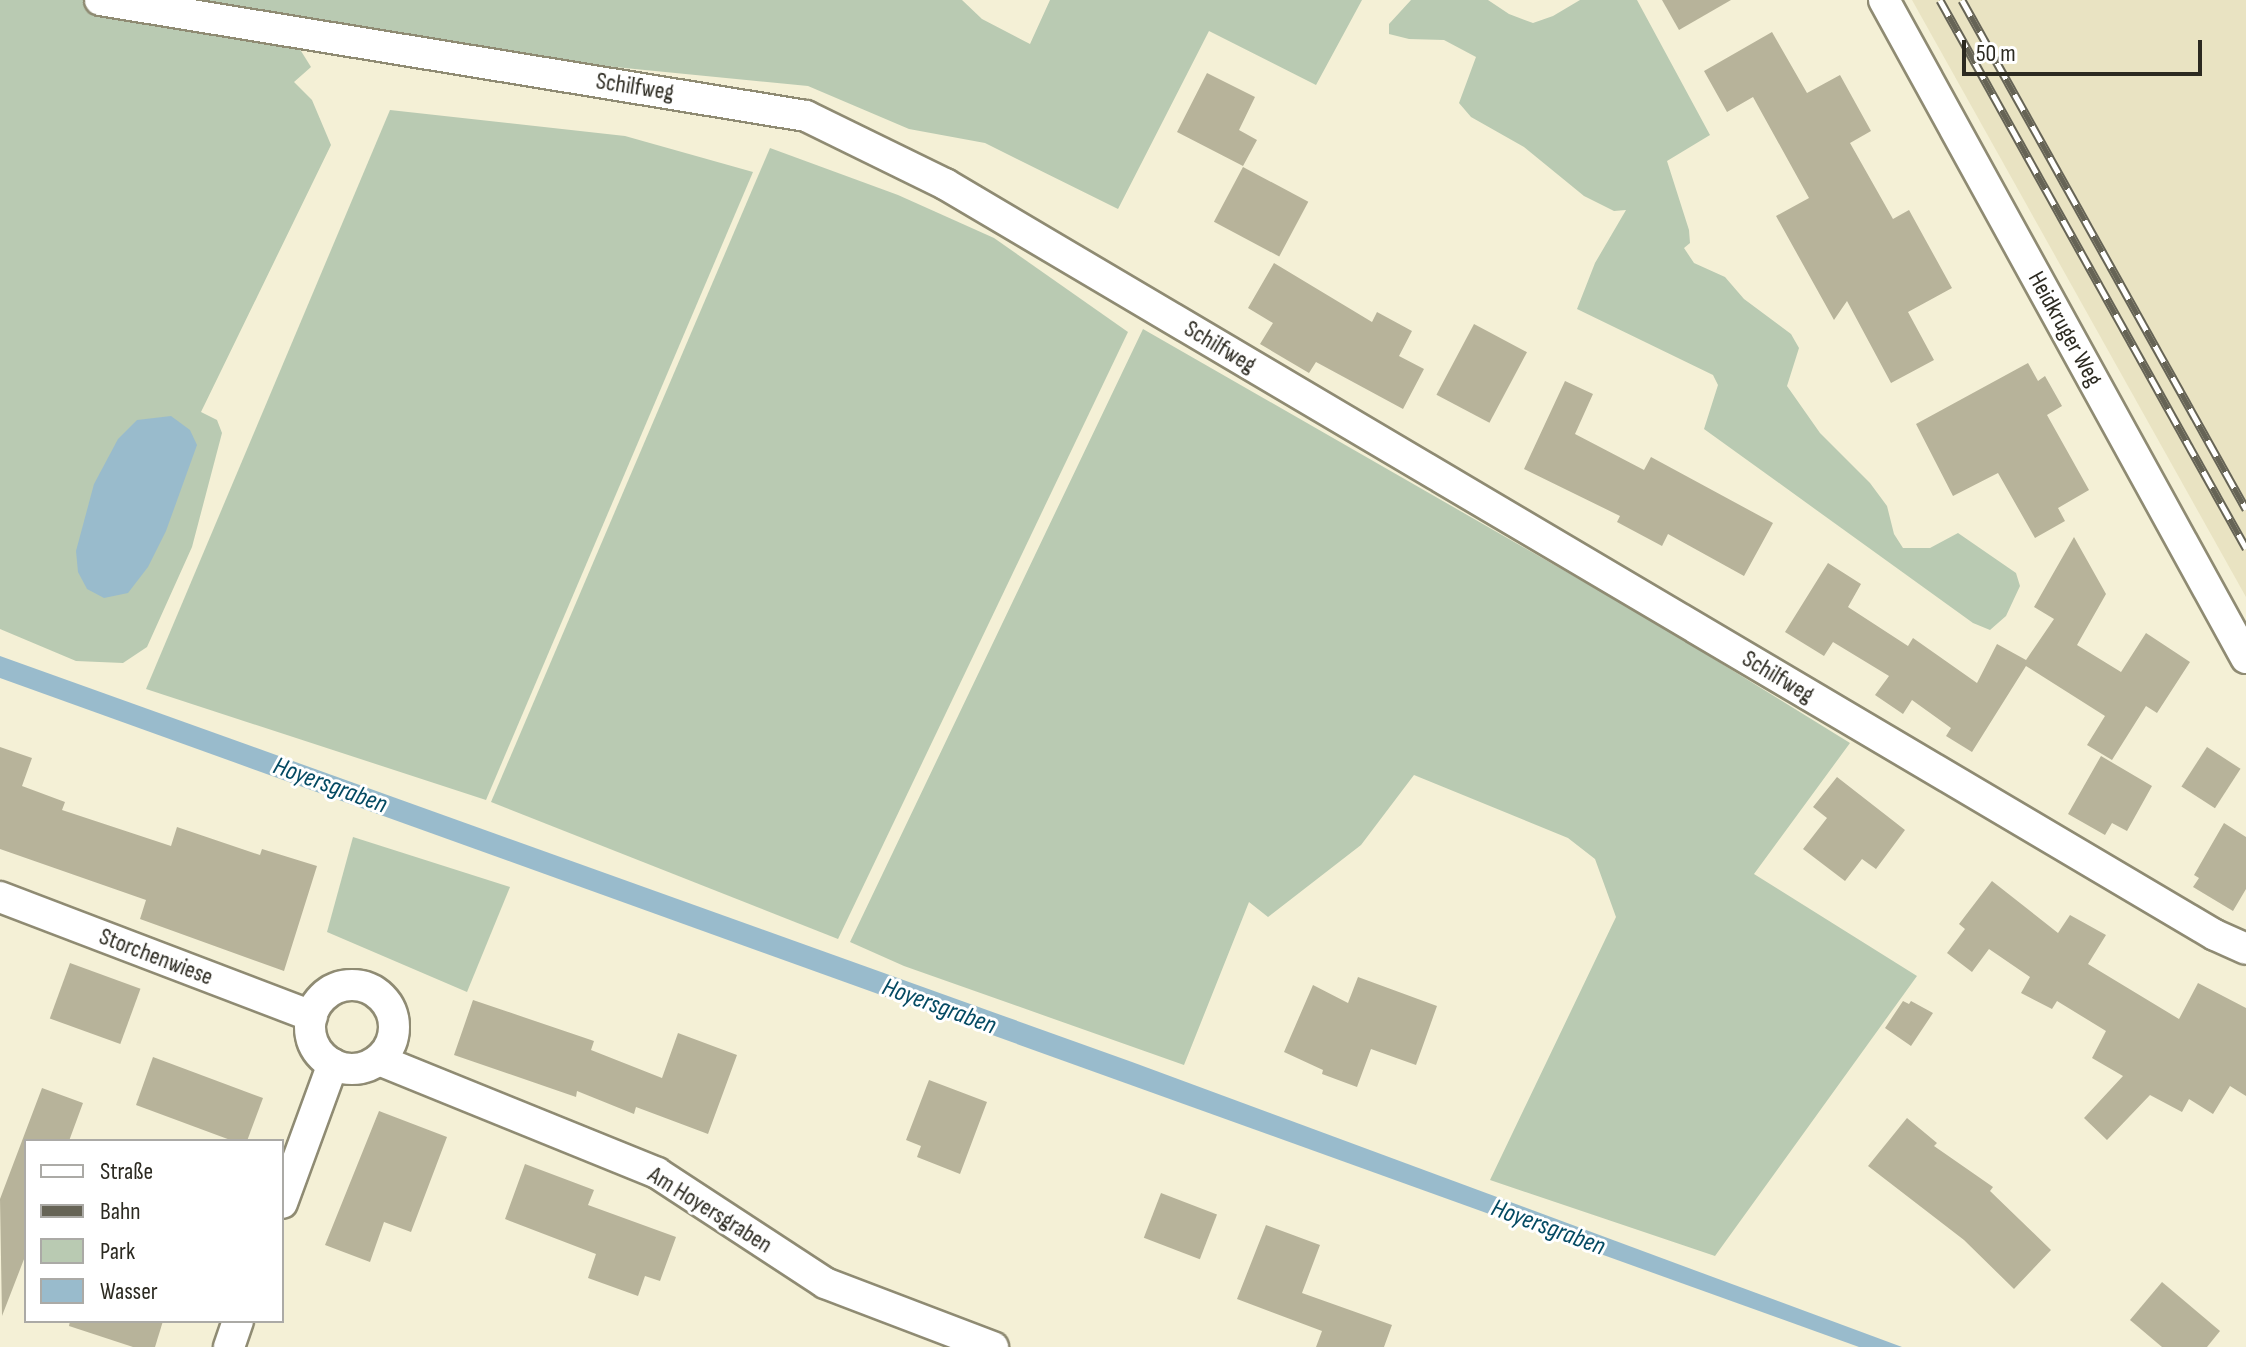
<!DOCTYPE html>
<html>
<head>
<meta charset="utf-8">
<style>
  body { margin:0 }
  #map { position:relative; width:2246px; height:1347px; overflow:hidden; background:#f4f0d6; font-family:"Sofia Sans Condensed",sans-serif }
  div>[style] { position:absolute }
  .built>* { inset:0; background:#e9e3c2 }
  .green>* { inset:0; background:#b9cab2 }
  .water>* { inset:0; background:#9bc }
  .building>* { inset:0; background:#b7b39a; transform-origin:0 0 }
  .roads { filter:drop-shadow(2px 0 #8f8b73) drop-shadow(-2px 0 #8f8b73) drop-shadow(0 2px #8f8b73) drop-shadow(0 -2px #8f8b73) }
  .street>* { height:30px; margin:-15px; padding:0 15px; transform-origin:15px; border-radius:15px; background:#fff }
  .street>.ring { margin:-15px; padding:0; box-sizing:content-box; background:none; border:30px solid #fff; border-radius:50% }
  .rail>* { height:9px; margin-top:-4.5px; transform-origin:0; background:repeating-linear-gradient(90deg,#fff 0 18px,#666456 0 36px); box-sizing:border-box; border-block:2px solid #666456 }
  span { translate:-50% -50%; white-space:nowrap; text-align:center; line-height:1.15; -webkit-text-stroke:6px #fff; paint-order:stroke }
  .street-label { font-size:24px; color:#2c2a21 }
  .water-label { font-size:26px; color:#044a63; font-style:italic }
  .legend { position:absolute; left:24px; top:1139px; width:260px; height:184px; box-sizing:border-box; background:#fff; border:2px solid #abaaa6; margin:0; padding:10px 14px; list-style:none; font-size:24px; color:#2c2a21 }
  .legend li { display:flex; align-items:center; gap:16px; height:40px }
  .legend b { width:40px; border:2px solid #abaaa6 }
  .scale { position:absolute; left:1962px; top:40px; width:240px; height:36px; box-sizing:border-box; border:4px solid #2c2a21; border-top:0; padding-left:10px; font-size:24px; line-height:28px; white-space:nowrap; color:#2c2a21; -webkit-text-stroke:6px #fff; paint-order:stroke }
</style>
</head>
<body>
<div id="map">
  <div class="built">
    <div style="clip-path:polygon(1912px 0,2246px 0,2246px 597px)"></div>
  </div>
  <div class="green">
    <div style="clip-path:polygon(0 0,962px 0,982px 19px,1030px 44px,1050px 0,1362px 0,1316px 85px,1209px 31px,1118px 209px,985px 143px,909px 129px,808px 86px,291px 35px,311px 67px,294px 82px,312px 100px,331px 145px,201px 412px,217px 420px,222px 433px,192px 547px,147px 647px,123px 663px,76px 661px,0 629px)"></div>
    <div style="clip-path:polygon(1411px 0,1488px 0,1509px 14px,1533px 23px,1553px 16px,1580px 0,1637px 0,1710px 135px,1667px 161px,1689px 230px,1690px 243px,1684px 248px,1694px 263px,1725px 277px,1744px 299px,1791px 334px,1799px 348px,1787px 386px,1820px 433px,1870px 483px,1887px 506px,1894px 534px,1903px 548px,1930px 548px,1958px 533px,2016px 573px,2020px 586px,2006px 616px,1990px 630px,1973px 623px,1704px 429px,1718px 385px,1713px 375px,1577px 309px,1595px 263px,1626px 210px,1614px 211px,1584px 196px,1524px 147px,1471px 117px,1459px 103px,1476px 57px,1444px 40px,1409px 39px,1389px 34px,1389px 24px)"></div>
    <div style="clip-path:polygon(390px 110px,625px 136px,753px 172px,486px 800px,146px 689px)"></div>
    <div style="clip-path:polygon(770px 148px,898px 195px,994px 238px,1128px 332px,838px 939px,491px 802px)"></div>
    <div style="clip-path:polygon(1143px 329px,1659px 625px,1850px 743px,1754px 874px,1917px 976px,1715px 1256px,1490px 1180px,1616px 917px,1595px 859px,1568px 838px,1414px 775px,1361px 845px,1268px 917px,1249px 902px,1184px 1065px,904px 966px,850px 942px)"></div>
    <div style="clip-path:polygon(353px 837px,510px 887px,467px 992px,327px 932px)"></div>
  </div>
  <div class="water">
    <div style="clip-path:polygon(171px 416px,190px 430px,197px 445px,166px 531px,148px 567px,128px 593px,104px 598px,87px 589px,78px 572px,76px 551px,94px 484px,118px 439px,137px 420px)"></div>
    <div style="clip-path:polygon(0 656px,1132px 1062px,1902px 1347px,1859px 1347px,0 678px)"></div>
  </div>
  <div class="building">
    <div style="clip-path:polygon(1662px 0,1731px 0,1679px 30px)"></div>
    <div style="clip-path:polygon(1772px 32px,1807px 93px,1840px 75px,1871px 131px,1850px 143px,1893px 219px,1909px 210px,1952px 288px,1908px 312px,1934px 360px,1891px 383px,1847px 301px,1834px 320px,1776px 216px,1809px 198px,1753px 97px,1727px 112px,1704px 71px)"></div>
    <div style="clip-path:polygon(1207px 73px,1255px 97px,1239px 130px,1257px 140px,1243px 166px,1177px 132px)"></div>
    <div style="left:1243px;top:167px;width:74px;height:62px;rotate:28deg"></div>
    <div style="clip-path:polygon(1274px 263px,1372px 322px,1377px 312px,1412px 331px,1399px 356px,1424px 369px,1403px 409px,1316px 362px,1309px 373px,1260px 344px,1273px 323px,1248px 308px)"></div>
    <div style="left:1474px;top:324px;width:60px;height:80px;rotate:28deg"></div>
    <div style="clip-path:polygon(2028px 363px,2038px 381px,2045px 376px,2062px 406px,2047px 415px,2089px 490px,2058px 508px,2065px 521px,2035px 538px,1998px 473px,1953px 496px,1916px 424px)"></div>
    <div style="clip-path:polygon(1565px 381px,1593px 394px,1575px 434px,1644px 470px,1651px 457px,1773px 523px,1744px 576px,1668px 534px,1662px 546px,1617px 522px,1620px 516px,1524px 469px)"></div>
    <div style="clip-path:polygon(2074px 537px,2106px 594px,2077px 645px,2121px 672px,2146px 633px,2190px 662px,2157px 713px,2146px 706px,2112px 760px,2087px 745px,2105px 716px,2026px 666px,1972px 752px,1946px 736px,1951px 728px,1912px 700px,1903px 714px,1875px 695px,1889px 676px,1833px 642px,1824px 656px,1785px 632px,1828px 563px,1861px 584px,1848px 607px,1908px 646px,1913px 638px,1977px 683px,1997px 644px,2026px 660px,2054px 619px,2034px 607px)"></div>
    <div style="clip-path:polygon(0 747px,32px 758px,22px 786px,65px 802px,62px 810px,171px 846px,177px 827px,260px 855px,262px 849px,317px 866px,284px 971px,140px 919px,146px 900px,0 849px)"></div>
    <div style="left:2207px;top:747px;width:40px;height:47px;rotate:33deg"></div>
    <div style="clip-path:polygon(2101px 756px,2152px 786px,2127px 831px,2112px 823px,2105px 835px,2068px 814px)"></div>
    <div style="clip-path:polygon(1837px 777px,1905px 830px,1876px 869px,1862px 859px,1845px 881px,1803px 849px,1827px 818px,1813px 807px)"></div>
    <div style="clip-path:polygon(2224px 823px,2246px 837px,2246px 889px,2233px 911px,2193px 887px,2199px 878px,2194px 875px)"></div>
    <div style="clip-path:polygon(1992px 881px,2058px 933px,2070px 915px,2106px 935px,2088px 964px,2179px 1019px,2198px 983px,2246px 1008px,2246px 1096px,2230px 1086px,2213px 1114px,2189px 1099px,2182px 1112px,2150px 1095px,2107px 1140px,2084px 1118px,2123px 1076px,2092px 1058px,2106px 1031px,2057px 1001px,2052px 1009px,2021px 993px,2030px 977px,1989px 949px,1972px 972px,1947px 953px,1965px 929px,1959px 924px)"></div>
    <div style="left:70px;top:963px;width:75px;height:59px;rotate:20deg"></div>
    <div style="clip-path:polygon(1358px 977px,1437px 1006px,1416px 1065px,1371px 1049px,1357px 1087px,1322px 1074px,1323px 1070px,1284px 1052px,1313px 985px,1348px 1003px)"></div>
    <div style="clip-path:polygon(473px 1000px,594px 1041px,591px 1050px,662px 1078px,678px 1033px,737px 1055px,708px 1134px,636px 1107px,634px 1114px,577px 1091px,576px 1097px,454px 1055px)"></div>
    <div style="clip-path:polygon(1903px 1001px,1909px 1004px,1911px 1001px,1933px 1013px,1911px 1046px,1885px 1028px)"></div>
    <div style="clip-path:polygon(153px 1057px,263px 1098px,247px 1141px,233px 1141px,136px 1105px)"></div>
    <div style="clip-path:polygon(929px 1080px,987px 1102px,960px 1174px,917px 1157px,921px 1146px,906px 1140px)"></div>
    <div style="clip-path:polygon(42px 1088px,83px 1103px,69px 1141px,26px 1141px,26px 1254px,2px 1316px,0 1199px)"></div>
    <div style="clip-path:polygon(379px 1111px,447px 1137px,411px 1232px,384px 1222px,370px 1262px,325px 1245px)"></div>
    <div style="clip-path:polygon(1907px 1118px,1937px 1143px,1934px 1146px,1993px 1187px,1990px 1191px,2051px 1250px,2014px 1289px,1964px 1240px,1868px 1166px)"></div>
    <div style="clip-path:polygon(525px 1164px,594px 1190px,588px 1205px,676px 1237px,660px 1281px,645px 1276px,638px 1296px,588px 1278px,596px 1254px,505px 1219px)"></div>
    <div style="left:1161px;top:1193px;width:60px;height:48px;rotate:21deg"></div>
    <div style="clip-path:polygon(1266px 1225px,1320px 1245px,1302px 1293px,1392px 1325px,1384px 1347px,1316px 1347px,1322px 1331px,1237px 1299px)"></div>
    <div style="clip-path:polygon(2162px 1282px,2220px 1331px,2207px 1347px,2162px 1347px,2130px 1320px)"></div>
    <div style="clip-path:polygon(70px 1321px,163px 1321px,155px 1347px,133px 1347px,69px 1326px)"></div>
  </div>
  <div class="roads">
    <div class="street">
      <div style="left:100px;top:0;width:715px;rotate:9.33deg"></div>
      <div style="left:806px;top:116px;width:155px;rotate:26.1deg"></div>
      <div style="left:945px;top:184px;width:1475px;rotate:30.6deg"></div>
      <div style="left:2215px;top:935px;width:34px;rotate:24deg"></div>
      <div style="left:1884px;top:0;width:751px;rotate:61.18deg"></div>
      <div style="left:0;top:897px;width:334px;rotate:20.9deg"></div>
      <div class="ring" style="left:310px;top:985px;width:54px;height:54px"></div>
      <div style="left:379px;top:1060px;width:300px;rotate:22.1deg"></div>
      <div style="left:657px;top:1173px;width:201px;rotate:33.2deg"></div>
      <div style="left:825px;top:1283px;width:180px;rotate:20.9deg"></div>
      <div style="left:282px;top:1203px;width:148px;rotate:-69.9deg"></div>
      <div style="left:229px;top:1347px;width:28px;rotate:-71deg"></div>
    </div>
  </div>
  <div class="rail">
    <div style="left:1940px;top:0;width:628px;rotate:60.82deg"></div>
    <div style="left:1962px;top:0;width:583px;rotate:60.84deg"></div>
  </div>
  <div class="street-label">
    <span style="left:635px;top:87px;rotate:9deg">Schilfweg</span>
    <span style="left:2065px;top:329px;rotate:61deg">Heidkruger Weg</span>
    <span style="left:1220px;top:347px;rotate:31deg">Schilfweg</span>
    <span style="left:1778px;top:677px;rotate:31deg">Schilfweg</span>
    <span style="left:156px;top:957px;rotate:21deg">Storchenwiese</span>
    <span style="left:710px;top:1210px;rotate:32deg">Am Hoyersgraben</span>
  </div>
  <div class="water-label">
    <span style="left:330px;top:786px;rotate:20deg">Hoyersgraben</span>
    <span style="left:939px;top:1007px;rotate:20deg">Hoyersgraben</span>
    <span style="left:1548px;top:1228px;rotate:20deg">Hoyersgraben</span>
  </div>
  <ul class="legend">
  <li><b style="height:10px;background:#fff"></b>Straße</li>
  <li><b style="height:10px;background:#666456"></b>Bahn</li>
  <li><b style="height:22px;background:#b9cab2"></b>Park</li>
  <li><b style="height:22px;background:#9bc"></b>Wasser</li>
  </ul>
  <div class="scale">50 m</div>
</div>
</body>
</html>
